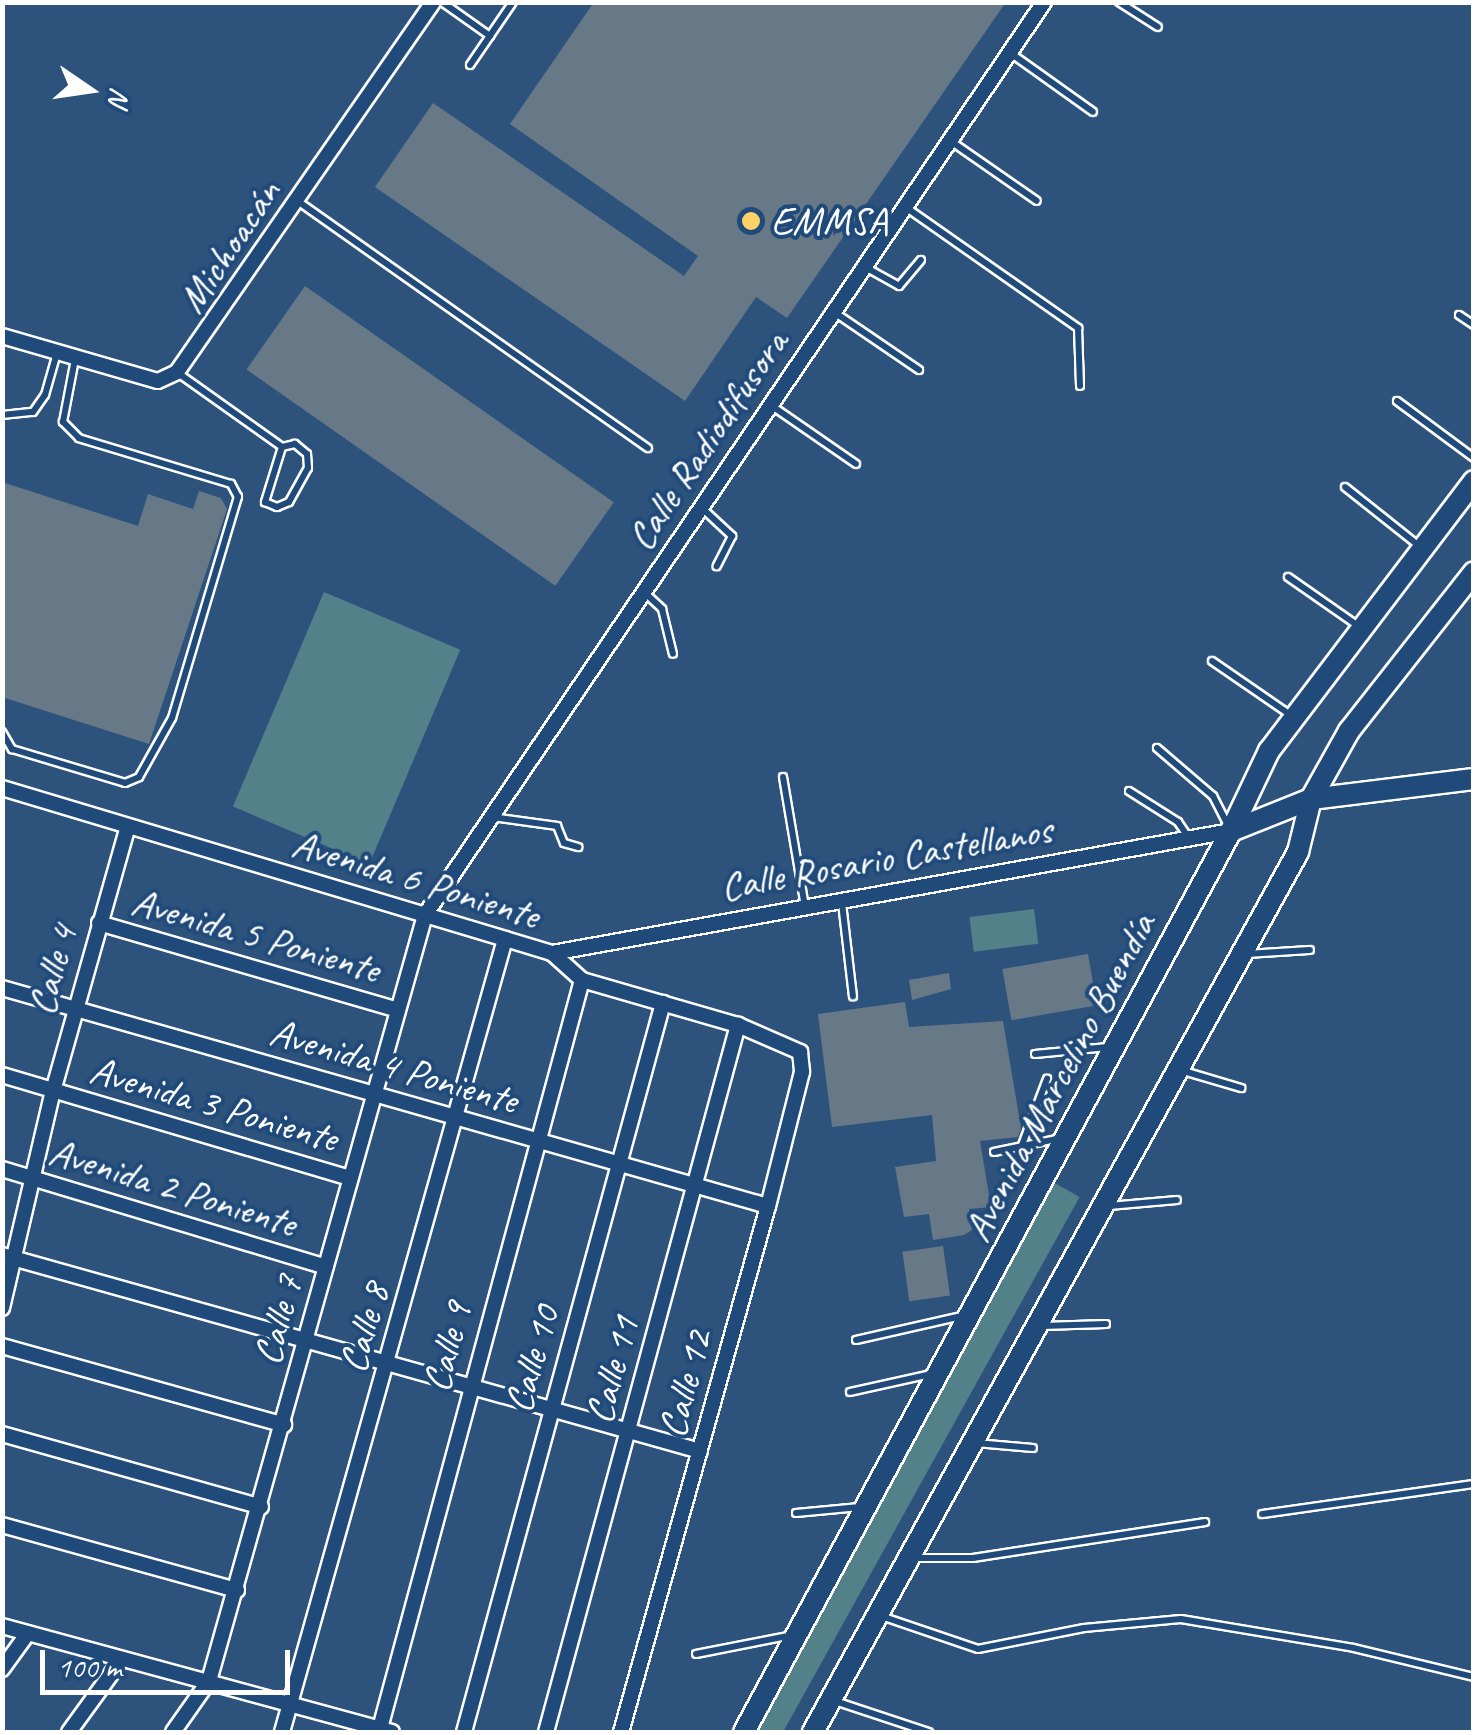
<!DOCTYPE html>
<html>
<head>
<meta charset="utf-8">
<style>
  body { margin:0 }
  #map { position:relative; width:1476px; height:1735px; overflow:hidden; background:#2d537d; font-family:Caveat,sans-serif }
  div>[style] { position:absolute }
  .green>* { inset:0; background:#53818a; transform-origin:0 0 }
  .building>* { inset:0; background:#677987; transform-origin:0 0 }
  .roads { filter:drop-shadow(2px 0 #fff) drop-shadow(-2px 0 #fff) drop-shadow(0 2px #fff) drop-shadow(0 -2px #fff) }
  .lane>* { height:6px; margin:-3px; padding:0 3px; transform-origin:3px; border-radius:3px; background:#1f4a7a }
  .street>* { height:14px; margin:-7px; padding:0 7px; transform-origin:7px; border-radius:7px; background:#1f4a7a }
  .secondary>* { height:20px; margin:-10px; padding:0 10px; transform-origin:10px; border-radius:10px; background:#1f4a7a }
  .primary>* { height:20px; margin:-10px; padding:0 10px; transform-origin:10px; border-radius:10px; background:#1f4a7a }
  .dots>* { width:28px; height:28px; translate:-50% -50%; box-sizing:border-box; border:5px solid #1f4a7a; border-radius:50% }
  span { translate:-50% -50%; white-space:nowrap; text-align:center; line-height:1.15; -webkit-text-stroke:8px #1f4a7a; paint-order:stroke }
  .poi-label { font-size:40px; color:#fff }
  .left { translate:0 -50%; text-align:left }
  .street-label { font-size:40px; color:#fff }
  .frame { position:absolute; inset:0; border:5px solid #fff; pointer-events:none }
  .north { position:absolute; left:40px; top:40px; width:100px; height:100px; -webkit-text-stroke:8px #1f4a7a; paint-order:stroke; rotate:103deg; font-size:28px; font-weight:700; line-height:40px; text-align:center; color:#fff }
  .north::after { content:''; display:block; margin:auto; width:35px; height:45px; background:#fff; clip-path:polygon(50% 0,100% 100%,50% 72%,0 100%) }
  .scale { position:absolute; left:40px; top:1650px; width:250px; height:45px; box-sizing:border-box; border:5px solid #fff; border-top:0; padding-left:12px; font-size:30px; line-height:35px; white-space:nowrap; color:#fff; -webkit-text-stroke:8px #1f4a7a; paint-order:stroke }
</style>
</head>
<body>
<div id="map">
  <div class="green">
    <div style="left:324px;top:592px;width:148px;height:233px;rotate:23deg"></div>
    <div style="left:1034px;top:909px;width:35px;height:65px;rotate:83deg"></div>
    <div style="left:1049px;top:1180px;width:35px;height:627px;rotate:29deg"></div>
  </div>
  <div class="building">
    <div style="clip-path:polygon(594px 2px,1006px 2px,787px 318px,756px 297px,685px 401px,375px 187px,433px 103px,684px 276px,698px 256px,510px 124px)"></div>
    <div style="left:305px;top:286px;width:377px;height:102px;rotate:35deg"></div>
    <div style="clip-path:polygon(2px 482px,138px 526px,148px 494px,193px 509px,199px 491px,221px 498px,227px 509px,149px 744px,2px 697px)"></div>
    <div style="left:1088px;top:954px;width:52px;height:87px;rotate:80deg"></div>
    <div style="clip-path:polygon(949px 973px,951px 989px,912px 1000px,909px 980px)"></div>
    <div style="clip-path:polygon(905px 1002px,909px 1027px,1003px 1021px,1021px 1128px,1018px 1137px,980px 1141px,991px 1207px,969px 1209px,972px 1230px,964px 1235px,933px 1240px,929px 1214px,904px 1217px,895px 1167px,936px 1161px,932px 1115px,832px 1127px,818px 1014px)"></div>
    <div style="left:943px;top:1246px;width:50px;height:41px;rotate:82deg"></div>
  </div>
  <div class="roads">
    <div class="lane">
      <div style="left:442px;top:2px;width:59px;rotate:35.3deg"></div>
      <div style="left:1119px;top:2px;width:46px;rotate:32.7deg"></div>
      <div style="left:1009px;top:52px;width:103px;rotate:35.5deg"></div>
      <div style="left:470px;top:65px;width:76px;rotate:-55.7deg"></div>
      <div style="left:952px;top:142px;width:103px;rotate:34.8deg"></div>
      <div style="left:299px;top:202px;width:427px;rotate:35.2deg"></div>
      <div style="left:904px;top:206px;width:213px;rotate:35deg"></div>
      <div style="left:1078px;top:328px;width:58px;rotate:88deg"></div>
      <div style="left:865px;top:267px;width:39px;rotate:29deg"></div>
      <div style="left:899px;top:286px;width:34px;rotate:-50deg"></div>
      <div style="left:834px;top:312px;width:103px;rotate:34.3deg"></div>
      <div style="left:1459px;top:315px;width:18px;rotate:34deg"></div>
      <div style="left:178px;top:373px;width:128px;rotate:35.4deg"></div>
      <div style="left:282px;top:447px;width:58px;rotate:107.2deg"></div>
      <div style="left:265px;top:502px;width:13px;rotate:23deg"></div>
      <div style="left:277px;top:507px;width:13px;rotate:-23deg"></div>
      <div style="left:289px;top:502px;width:39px;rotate:-61deg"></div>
      <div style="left:308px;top:468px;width:14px;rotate:-94deg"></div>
      <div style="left:307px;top:454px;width:16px;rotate:-140deg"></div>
      <div style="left:295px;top:444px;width:13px;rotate:167deg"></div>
      <div style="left:1397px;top:401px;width:96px;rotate:36.5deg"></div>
      <div style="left:772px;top:406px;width:102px;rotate:34.6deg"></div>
      <div style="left:2px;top:415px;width:31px;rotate:-6deg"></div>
      <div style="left:33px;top:412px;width:21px;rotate:-55deg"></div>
      <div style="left:45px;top:395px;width:44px;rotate:-74.1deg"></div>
      <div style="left:1345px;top:487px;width:93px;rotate:38.5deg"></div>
      <div style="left:703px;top:509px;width:40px;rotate:43deg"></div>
      <div style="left:732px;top:536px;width:34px;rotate:117deg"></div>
      <div style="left:1288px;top:577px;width:89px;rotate:34.9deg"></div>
      <div style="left:644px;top:592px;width:25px;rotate:43deg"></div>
      <div style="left:662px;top:609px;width:46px;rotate:76.3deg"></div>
      <div style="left:1212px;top:661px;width:93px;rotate:34.5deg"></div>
      <div style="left:2px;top:732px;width:20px;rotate:60deg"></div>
      <div style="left:12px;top:749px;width:118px;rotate:16.7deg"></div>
      <div style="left:125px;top:783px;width:15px;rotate:-23deg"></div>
      <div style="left:139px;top:777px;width:68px;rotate:-60.8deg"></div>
      <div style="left:172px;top:718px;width:231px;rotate:-73.4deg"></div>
      <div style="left:238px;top:497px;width:15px;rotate:-118deg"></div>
      <div style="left:231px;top:484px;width:159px;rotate:-163.2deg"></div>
      <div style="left:79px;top:438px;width:23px;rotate:-135deg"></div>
      <div style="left:63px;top:422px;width:64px;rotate:-79.2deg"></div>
      <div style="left:1157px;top:748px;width:74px;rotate:40.6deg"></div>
      <div style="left:1213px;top:796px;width:33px;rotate:63deg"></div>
      <div style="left:783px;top:777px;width:132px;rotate:80.4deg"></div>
      <div style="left:1129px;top:791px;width:58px;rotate:32.3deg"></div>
      <div style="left:1178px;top:822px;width:18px;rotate:56deg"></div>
      <div style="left:492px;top:817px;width:66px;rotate:7.9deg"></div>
      <div style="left:557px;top:826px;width:18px;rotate:68deg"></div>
      <div style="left:564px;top:843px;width:15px;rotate:16deg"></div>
      <div style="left:842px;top:903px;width:94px;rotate:83.3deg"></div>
      <div style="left:1246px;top:954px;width:64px;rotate:-3.6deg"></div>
      <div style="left:1035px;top:1054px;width:73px;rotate:-5.5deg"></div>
      <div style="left:1180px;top:1070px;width:64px;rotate:16.4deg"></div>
      <div style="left:1022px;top:1145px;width:71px;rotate:-69.3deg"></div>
      <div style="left:994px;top:1152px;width:68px;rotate:-11.8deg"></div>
      <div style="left:1109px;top:1206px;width:68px;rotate:-5deg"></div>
      <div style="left:1042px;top:1326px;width:64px;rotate:-1.8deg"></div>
      <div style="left:856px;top:1340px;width:113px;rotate:-12.8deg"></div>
      <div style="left:850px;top:1392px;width:83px;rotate:-12.5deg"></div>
      <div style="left:976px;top:1443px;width:57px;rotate:5deg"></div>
      <div style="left:796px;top:1513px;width:64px;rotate:-5.4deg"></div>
      <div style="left:1262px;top:1514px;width:214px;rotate:-8.1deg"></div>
      <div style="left:915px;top:1558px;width:58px"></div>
      <div style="left:973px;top:1558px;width:235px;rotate:-8.8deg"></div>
      <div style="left:884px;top:1617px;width:99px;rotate:18.8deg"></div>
      <div style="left:978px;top:1649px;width:108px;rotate:-11.2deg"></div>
      <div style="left:1084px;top:1628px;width:97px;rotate:-5.3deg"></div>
      <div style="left:1181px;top:1619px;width:175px;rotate:9.5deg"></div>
      <div style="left:1354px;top:1648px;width:123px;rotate:13.6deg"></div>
      <div style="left:696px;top:1654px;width:94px;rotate:-11.1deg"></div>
      <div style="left:835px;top:1701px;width:99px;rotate:18.3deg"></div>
    </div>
    <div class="street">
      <div style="left:2px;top:336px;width:162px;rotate:16.1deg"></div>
      <div style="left:158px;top:381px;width:21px;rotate:-25deg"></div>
      <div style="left:177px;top:372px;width:450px;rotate:-55.3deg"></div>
      <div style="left:2px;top:788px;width:574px;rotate:16.7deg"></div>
      <div style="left:552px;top:953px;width:40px;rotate:42deg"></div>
      <div style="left:582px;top:980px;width:162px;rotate:16.1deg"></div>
      <div style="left:738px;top:1025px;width:68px;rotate:23.5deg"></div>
      <div style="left:800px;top:1052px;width:20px;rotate:84deg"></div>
      <div style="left:802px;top:1072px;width:138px;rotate:104.2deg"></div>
      <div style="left:768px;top:1206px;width:546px;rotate:105.61deg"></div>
      <div style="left:99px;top:923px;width:308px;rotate:16.2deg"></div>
      <div style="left:552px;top:953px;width:690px;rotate:-10.19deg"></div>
      <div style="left:2px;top:988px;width:796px;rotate:15.89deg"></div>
      <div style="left:2px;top:1075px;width:362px;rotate:16.5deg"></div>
      <div style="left:2px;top:1169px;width:338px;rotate:16.8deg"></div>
      <div style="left:2px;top:1255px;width:725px;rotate:15.68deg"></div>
      <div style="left:2px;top:1308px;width:223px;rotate:-76.8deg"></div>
      <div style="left:53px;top:1091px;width:275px;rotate:-74.2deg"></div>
      <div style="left:2px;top:1346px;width:293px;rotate:15.6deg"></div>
      <div style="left:2px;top:1434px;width:269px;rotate:15.7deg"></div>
      <div style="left:2px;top:1525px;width:244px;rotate:15.5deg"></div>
      <div style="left:2px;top:1626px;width:404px;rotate:15.2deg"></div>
      <div style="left:2px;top:1669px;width:44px;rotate:-54.2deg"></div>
      <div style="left:69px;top:1732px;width:90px;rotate:-54deg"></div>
      <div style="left:173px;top:1732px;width:62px;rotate:-54.8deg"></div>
      <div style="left:209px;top:1681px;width:796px;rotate:-74.25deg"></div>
      <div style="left:425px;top:915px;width:1103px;rotate:-55.86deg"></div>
      <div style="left:282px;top:1732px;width:824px;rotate:-74.29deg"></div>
      <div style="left:379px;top:1732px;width:779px;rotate:-74.89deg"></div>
      <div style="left:464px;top:1732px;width:756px;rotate:-74.73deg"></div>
      <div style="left:546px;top:1732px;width:733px;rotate:-74.81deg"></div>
    </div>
    <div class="secondary">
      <div style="left:1311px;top:799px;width:164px;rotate:-7deg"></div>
      <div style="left:1231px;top:831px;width:89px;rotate:-64.6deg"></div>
      <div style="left:1269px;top:751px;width:339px;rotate:-52.8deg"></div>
    </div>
    <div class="primary">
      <div style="left:744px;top:1732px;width:1024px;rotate:-61.61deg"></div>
      <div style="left:1231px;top:831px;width:86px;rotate:-21.8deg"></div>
      <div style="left:813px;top:1732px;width:1005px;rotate:-61.14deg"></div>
      <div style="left:1298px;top:852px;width:55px;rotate:-76.2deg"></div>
      <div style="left:1311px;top:799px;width:78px;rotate:-60.8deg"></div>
      <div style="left:1349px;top:731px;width:202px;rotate:-51.8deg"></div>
    </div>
  </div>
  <div class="dots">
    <div style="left:751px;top:221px;background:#ffd166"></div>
  </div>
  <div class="poi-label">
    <span class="left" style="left:771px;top:221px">EMMSA</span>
  </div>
  <div class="street-label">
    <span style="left:229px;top:246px;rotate:-56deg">Michoacán</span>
    <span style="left:707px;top:440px;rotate:-56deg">Calle Radiodifusora</span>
    <span style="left:886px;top:858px;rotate:-10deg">Calle Rosario Castellanos</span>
    <span style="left:416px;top:879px;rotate:17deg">Avenida 6 Poniente</span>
    <span style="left:256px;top:935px;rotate:16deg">Avenida 5 Poniente</span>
    <span style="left:52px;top:970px;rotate:-74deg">Calle 4</span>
    <span style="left:394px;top:1066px;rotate:16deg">Avenida 4 Poniente</span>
    <span style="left:1059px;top:1077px;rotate:-62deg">Avenida Marcelino Buendía</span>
    <span style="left:214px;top:1104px;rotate:16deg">Avenida 3 Poniente</span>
    <span style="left:173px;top:1187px;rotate:17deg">Avenida 2 Poniente</span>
    <span style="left:278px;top:1320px;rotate:-75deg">Calle 7</span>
    <span style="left:364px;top:1328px;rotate:-74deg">Calle 8</span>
    <span style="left:447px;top:1347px;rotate:-75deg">Calle 9</span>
    <span style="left:532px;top:1359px;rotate:-74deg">Calle 10</span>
    <span style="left:612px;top:1370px;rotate:-75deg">Calle 11</span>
    <span style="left:685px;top:1384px;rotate:-75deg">Calle 12</span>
  </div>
  <div class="frame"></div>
  <div class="north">N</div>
  <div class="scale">100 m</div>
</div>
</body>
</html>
